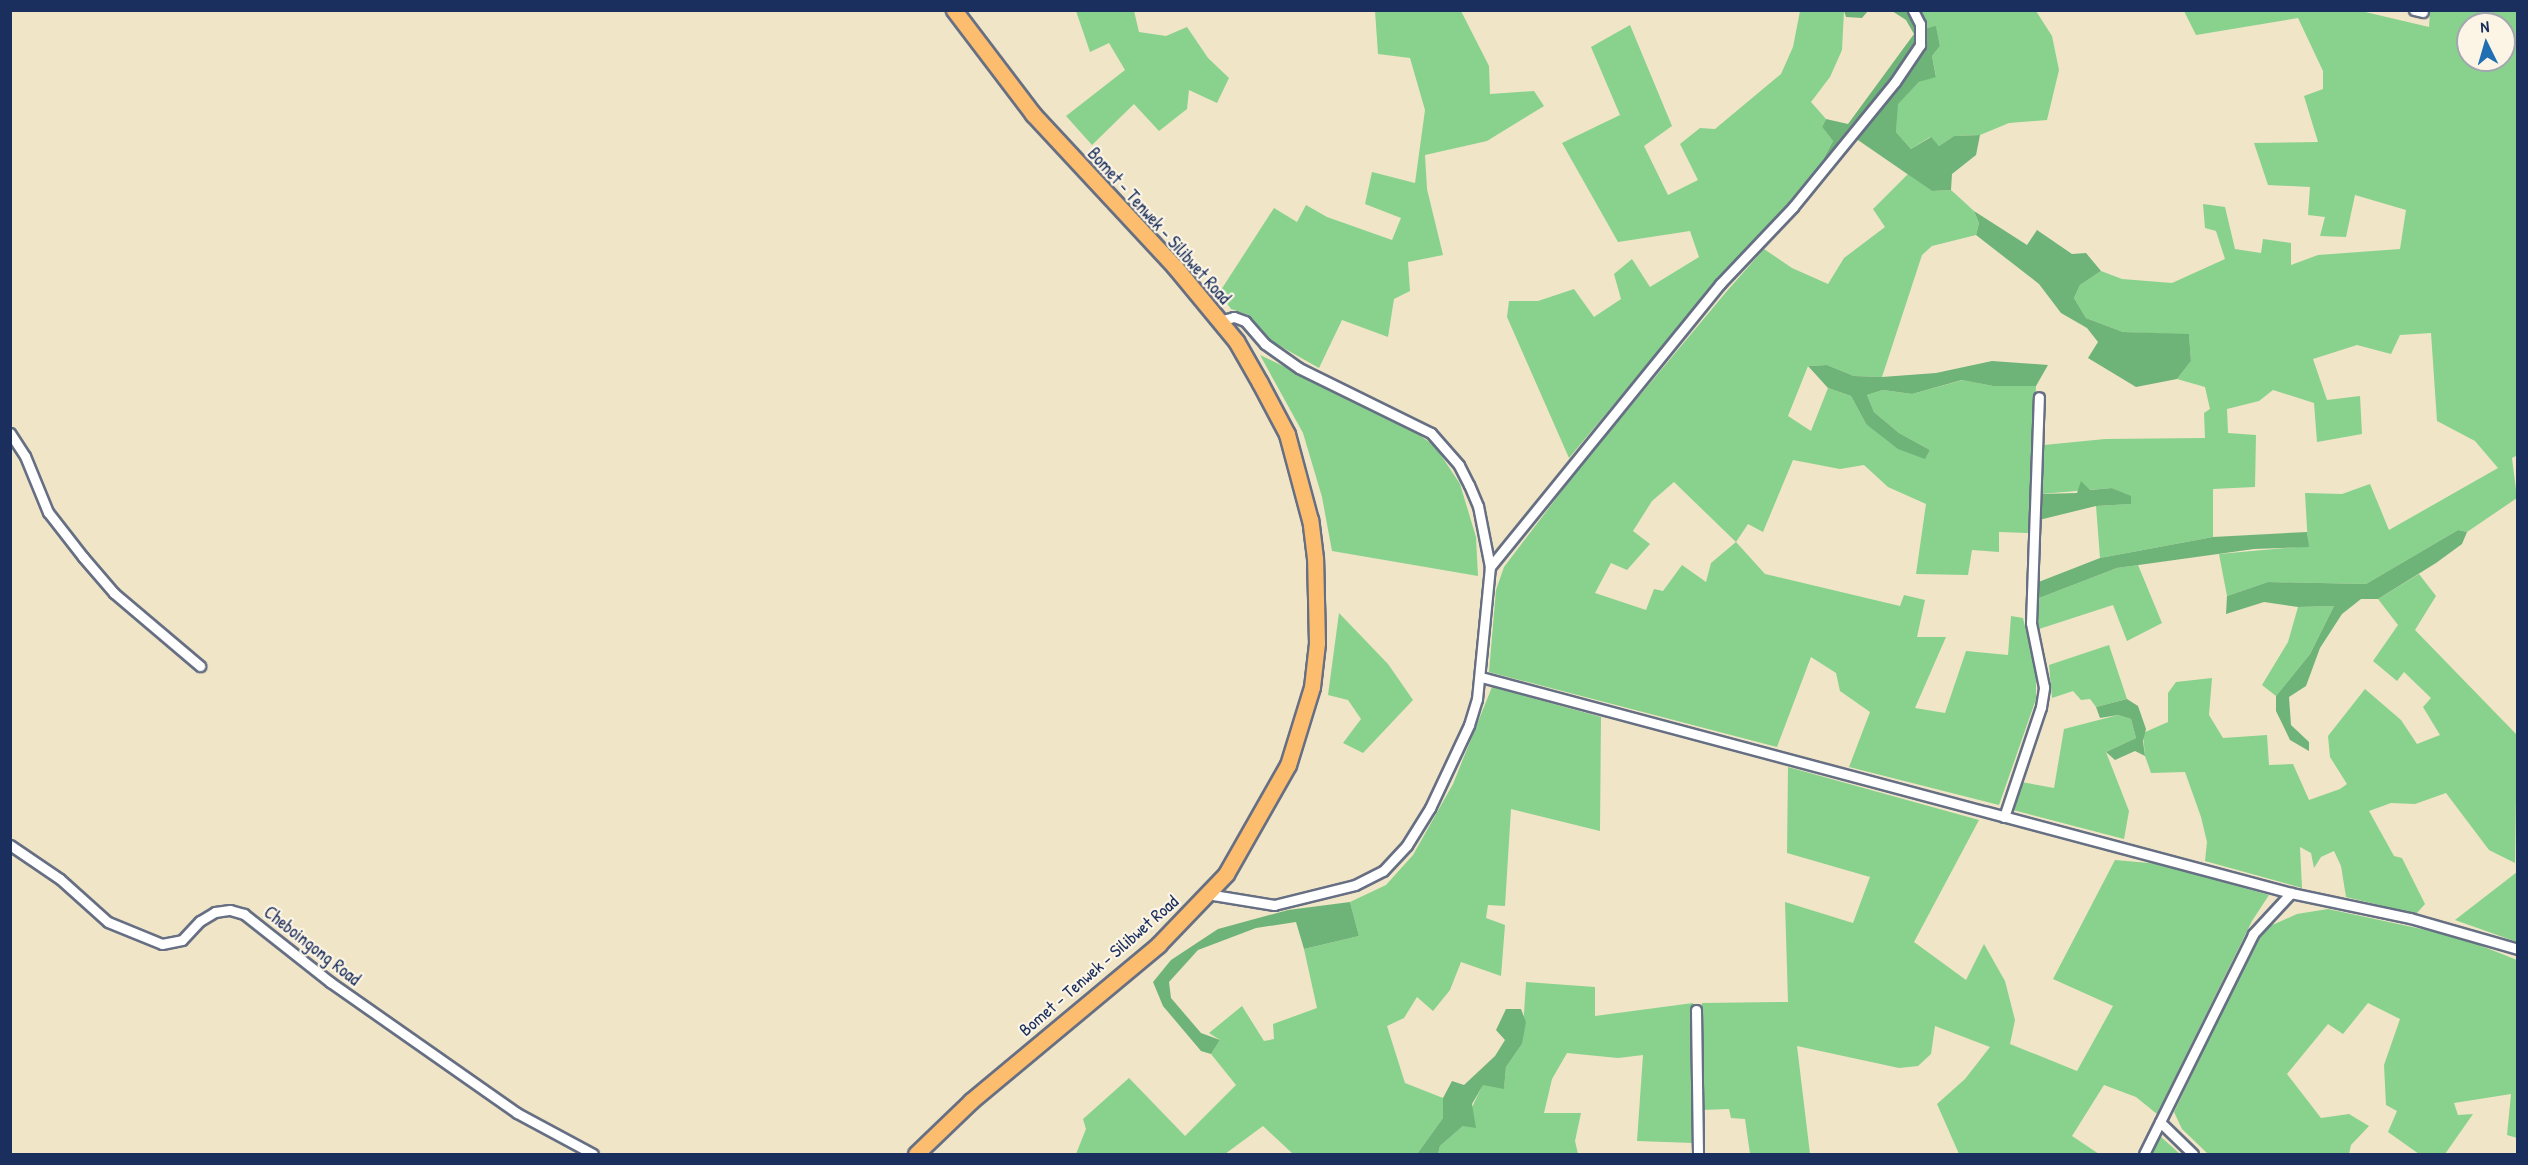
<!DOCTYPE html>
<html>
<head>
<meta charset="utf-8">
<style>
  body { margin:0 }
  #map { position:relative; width:2528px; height:1165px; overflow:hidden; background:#f0e5c7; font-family:"Patrick Hand",sans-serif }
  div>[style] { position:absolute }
  .green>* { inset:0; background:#88d28e }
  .forest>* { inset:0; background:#6eb479 }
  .roads { filter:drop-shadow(2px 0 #666f83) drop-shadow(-2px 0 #666f83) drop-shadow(0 2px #666f83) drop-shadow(0 -2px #666f83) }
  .street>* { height:9px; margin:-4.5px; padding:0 4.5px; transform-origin:4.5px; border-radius:4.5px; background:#fff }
  .primary>* { height:15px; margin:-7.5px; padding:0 7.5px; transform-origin:7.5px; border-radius:7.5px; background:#fcbd6f }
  span { translate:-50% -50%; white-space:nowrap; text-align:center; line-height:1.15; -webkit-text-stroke:4.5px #fcf5e5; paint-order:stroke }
  .street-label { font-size:18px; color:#1b2f5e }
  .frame { position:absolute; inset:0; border:12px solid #1b2f5e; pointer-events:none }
  .north { position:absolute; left:2456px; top:12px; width:60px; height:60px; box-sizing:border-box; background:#fcf5e5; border:2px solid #a2a6af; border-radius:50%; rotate:355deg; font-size:16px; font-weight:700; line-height:24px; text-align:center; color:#1b2f5e }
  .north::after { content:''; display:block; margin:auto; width:21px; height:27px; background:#1f6fb2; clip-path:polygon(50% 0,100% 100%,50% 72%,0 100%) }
</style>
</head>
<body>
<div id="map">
  <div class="green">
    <div style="clip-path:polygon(1076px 11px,1134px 11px,1139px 32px,1166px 36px,1187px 27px,1208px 58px,1229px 78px,1217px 103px,1189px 90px,1187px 109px,1159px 131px,1134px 104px,1092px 145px,1066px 116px,1125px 70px,1109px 43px,1090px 52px)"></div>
    <div style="clip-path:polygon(1375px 11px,1461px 11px,1489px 66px,1490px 94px,1534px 91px,1544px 106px,1487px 141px,1425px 155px,1427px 189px,1443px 255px,1408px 262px,1410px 291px,1394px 299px,1388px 337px,1342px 320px,1319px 368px,1271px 341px,1249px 315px,1231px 309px,1219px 293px,1274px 208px,1297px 222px,1306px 205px,1327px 217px,1392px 240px,1401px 218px,1365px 204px,1372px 172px,1415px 183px,1425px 110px,1410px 58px,1378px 54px)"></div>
    <div style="clip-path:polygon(1800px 11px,1844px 11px,1842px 50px,1830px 77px,1811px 102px,1826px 119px,1822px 127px,1833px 141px,1816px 173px,1721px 276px,1569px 458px,1507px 317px,1509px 301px,1538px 301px,1574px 289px,1594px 317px,1621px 299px,1614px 274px,1632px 259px,1650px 287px,1699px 257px,1690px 231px,1618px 242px,1562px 143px,1620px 115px,1591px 47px,1630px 25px,1672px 126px,1644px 146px,1668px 195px,1698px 180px,1680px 144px,1700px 128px,1715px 129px,1781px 74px,1793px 47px)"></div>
    <div style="clip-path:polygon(1920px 11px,2036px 11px,2052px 36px,2059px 70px,2047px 120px,2009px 123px,1980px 135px,1954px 136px,1939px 146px,1930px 137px,1911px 149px,1896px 132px,1897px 104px,1919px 82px,1936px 76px,1932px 56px,1940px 46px,1936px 27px,1927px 28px)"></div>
    <div style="clip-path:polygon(evenodd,2184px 11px,2361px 11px,2429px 27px,2430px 11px,2517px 11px,2518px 455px,2512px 458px,2517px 498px,2467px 532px,2458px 530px,2366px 584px,2268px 582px,2227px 596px,2219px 554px,2308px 546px,2305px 493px,2342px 494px,2370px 484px,2389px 530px,2498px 468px,2475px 441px,2437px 421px,2431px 333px,2400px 335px,2391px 354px,2357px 345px,2313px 359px,2327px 400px,2360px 396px,2362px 434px,2317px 442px,2314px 403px,2273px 390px,2259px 401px,2227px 409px,2228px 433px,2256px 435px,2255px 487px,2213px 489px,2213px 537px,2100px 558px,2096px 506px,2130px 504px,2130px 496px,2112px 488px,2040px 494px,2044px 445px,2105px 439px,2205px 438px,2204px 413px,2210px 409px,2205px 387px,2177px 379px,2191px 361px,2189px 335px,2123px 332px,2086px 318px,2074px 298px,2080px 285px,2101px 271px,2122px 279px,2172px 283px,2225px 259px,2216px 231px,2205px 228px,2203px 204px,2225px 207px,2235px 249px,2261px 253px,2263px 239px,2291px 243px,2291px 265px,2318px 255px,2400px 249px,2406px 210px,2355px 195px,2346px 237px,2320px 236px,2325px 217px,2308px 215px,2310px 187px,2268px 185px,2254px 143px,2318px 142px,2304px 96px,2323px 89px,2323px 71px,2298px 18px,2196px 35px,2184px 11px,2468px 24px,2504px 24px,2504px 60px,2468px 60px,2468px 24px)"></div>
    <div style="clip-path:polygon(evenodd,1908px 174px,1932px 191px,1951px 190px,1974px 211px,1979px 223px,1976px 235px,1932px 246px,1922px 255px,1882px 377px,1854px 376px,1827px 365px,1808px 366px,1788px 416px,1811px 431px,1828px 388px,1851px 396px,1866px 424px,1925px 458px,1930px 450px,1899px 433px,1874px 412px,1867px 395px,1883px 390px,1912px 394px,1963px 380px,1993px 386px,2036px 386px,2028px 533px,1999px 532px,1999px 552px,1972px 550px,1968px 575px,1916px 574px,1926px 504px,1888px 487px,1864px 465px,1840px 469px,1793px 460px,1763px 532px,1748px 524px,1736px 542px,1765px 574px,1900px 606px,1904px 595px,1925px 600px,1917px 637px,1946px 637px,1915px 708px,1945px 713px,1966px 651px,2008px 655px,2011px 616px,2023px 618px,2036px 672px,2036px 699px,1999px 805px,1849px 767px,1870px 712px,1840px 691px,1836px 673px,1811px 657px,1777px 747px,1489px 672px,1496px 590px,1504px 567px,1580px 467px,1727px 291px,1764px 249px,1792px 268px,1828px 284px,1844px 258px,1885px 227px,1873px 209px,1908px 174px,1674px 482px,1736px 542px,1711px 563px,1706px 582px,1682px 565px,1663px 591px,1654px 589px,1646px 610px,1595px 593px,1611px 563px,1627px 570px,1650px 544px,1633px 531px,1652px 501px,1674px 482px)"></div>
    <div style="clip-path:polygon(1260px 355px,1402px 423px,1435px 446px,1460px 484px,1476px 537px,1478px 576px,1332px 551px,1322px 497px,1303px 433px)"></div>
    <div style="clip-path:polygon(2138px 565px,2162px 623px,2127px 641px,2113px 605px,2039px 629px,2034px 600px,2117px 568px)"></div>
    <div style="clip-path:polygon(2419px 574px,2436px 596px,2415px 630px,2517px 735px,2515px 863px,2489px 850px,2446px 793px,2415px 804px,2391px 803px,2369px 811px,2394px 856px,2402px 858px,2425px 904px,2416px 914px,2346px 897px,2341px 866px,2334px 851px,2321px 857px,2314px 868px,2311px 853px,2300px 847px,2302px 888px,2205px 861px,2207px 842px,2201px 817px,2185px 772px,2151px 773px,2145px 756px,2143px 733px,2168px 722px,2168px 693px,2176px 682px,2212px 678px,2209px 715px,2223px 738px,2267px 735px,2269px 765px,2293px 764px,2309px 800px,2340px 789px,2347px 784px,2330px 757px,2328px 736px,2365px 689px,2401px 720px,2417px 744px,2440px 735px,2423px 707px,2431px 698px,2404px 672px,2397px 681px,2373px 661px,2398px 625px,2378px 599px)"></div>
    <div style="clip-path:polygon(2334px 606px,2310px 654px,2276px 696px,2262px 685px,2288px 642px,2298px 607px)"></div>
    <div style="clip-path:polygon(1339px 613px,1388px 664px,1413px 700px,1363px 753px,1343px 743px,1361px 719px,1348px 700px,1328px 695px)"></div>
    <div style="clip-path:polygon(2109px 645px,2127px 699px,2096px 707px,2090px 699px,2081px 700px,2073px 691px,2052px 698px,2049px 665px)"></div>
    <div style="clip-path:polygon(1492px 687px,1601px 717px,1600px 831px,1511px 809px,1505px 906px,1488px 905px,1486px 918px,1505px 925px,1501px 976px,1461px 962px,1450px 990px,1433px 1011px,1417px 997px,1404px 1018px,1387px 1026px,1405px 1083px,1443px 1098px,1443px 1118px,1417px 1154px,1293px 1154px,1263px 1126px,1225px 1154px,1076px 1154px,1086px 1129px,1083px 1119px,1129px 1078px,1185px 1136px,1236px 1085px,1211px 1054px,1220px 1040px,1209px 1033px,1242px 1006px,1264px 1041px,1274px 1039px,1273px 1024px,1317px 1008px,1304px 949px,1359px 936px,1350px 902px,1386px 885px,1413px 855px,1453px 784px)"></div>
    <div style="clip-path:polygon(2118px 715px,2131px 719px,2136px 738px,2106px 752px,2129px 811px,2124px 839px,2013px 810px,2021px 782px,2054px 788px,2064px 729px)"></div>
    <div style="clip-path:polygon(1788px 767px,1979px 820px,1914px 942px,1966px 980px,1984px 944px,2005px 981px,2015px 1020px,2010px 1044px,2077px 1071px,2113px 1006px,2053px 979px,2115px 860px,2160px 864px,2269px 895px,2252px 921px,2157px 1114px,2136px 1097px,2104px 1085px,2072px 1136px,2099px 1154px,1959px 1154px,1937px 1104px,1965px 1079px,1990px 1047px,1935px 1026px,1931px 1054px,1918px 1066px,1899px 1068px,1797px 1046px,1810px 1154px,1750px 1154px,1745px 1119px,1731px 1118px,1729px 1109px,1701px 1110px,1702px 1003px,1788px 1002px,1785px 902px,1853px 923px,1870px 877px,1787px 853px)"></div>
    <div style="clip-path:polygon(2517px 872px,2517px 942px,2455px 920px)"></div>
    <div style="clip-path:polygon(2328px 909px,2459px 937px,2517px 960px,2517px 1138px,2507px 1135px,2511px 1094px,2454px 1103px,2458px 1115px,2473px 1114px,2445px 1154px,2419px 1154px,2388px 1132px,2397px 1111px,2386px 1105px,2384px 1065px,2400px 1019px,2368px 1003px,2343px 1034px,2328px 1024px,2287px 1074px,2321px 1118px,2349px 1114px,2369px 1126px,2351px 1145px,2349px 1154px,2208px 1154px,2182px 1129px,2174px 1112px,2258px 937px,2270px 926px,2297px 914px)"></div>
    <div style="clip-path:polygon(1526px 982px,1595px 987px,1595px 1016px,1693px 1003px,1693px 1143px,1637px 1141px,1643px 1055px,1618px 1058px,1567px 1053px,1552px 1079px,1544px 1113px,1581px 1113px,1575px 1141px,1578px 1154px,1438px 1154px,1440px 1146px,1463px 1126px,1483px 1084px,1504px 1088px,1506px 1067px,1522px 1044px)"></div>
    <div style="clip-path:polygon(2160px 1136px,2180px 1154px,2150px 1154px)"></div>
  </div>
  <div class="forest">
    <div style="clip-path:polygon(1844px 11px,1844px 10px,1868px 11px,1862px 18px,1846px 17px)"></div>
    <div style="clip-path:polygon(1892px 11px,1909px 11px,1918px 28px,1917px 40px,1908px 60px,1816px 173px,1833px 141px,1822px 127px,1826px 119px,1848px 124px,1914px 34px,1906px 20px)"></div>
    <div style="clip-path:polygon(1936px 26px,1940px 46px,1932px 56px,1936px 77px,1919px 82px,1898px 104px,1896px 132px,1911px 149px,1931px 137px,1939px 146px,1954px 136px,1980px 135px,1976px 155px,1952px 174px,1951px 190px,1932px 191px,1855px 138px,1921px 55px,1927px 43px,1927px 28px)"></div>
    <div style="clip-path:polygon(1974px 211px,2027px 245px,2037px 230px,2072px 254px,2086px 253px,2101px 271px,2080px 285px,2074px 298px,2086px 318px,2123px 332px,2189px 334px,2191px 361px,2177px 379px,2136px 387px,2088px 358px,2098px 342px,2087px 328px,2061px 313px,2039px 284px,1976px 235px,1979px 223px)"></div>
    <div style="clip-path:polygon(1992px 361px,2048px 365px,2036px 386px,1993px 386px,1962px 380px,1912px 394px,1883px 390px,1867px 395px,1874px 412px,1899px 433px,1930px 450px,1925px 459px,1898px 449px,1866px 424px,1851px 396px,1828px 388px,1808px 366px,1827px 365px,1854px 376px,1882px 377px,1936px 373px)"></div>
    <div style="clip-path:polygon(2081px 481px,2090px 490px,2112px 488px,2131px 496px,2131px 504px,2096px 506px,2039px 520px,2040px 494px,2077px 493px)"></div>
    <div style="clip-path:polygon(2458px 530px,2467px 532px,2462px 544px,2436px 563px,2378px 599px,2361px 599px,2342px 614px,2320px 648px,2306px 686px,2289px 697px,2291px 725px,2309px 742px,2309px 751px,2290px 740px,2276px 711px,2276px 696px,2310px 654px,2334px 606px,2298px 607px,2264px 602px,2226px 614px,2227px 596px,2268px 582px,2366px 584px)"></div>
    <div style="clip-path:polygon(2307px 532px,2309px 547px,2254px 549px,2117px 568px,2034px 600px,2036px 583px,2100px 558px,2213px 537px)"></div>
    <div style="clip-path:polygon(2127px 699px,2138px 706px,2146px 729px,2143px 741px,2145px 756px,2135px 751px,2115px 760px,2106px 752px,2136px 738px,2131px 719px,2118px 715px,2100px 718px,2096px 707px)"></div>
    <div style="clip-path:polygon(1350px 902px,1359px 936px,1304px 949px,1296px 922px,1256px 928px,1198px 950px,1169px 982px,1171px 998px,1201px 1033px,1220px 1040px,1211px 1054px,1201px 1051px,1163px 1006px,1153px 982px,1171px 960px,1218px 929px,1288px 910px)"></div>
    <div style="clip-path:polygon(1506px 1009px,1521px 1009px,1526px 1022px,1522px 1044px,1506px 1067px,1504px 1089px,1483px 1085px,1472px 1104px,1476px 1128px,1463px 1126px,1440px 1146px,1438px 1154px,1417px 1154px,1443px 1118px,1443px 1098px,1452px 1081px,1464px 1085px,1495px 1056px,1505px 1040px,1496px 1030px)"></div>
  </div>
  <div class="roads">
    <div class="street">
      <div style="left:2414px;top:10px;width:9px;rotate:13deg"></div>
      <div style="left:10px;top:433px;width:27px;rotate:57deg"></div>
      <div style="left:25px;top:456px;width:61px;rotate:67.7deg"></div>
      <div style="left:48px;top:512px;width:57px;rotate:52.1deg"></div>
      <div style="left:83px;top:557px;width:48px;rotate:49.3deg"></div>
      <div style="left:114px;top:593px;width:113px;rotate:40.3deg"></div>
      <div style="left:1490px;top:567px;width:365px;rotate:-50.9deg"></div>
      <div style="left:1720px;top:284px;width:106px;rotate:-46.5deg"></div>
      <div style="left:1793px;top:207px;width:161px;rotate:-50.8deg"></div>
      <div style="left:1895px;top:82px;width:45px;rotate:-56deg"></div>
      <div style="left:1920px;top:45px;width:21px;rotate:-90deg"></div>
      <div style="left:1920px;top:24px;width:16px;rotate:-117deg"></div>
      <div style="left:1481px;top:677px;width:838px;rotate:14.93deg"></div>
      <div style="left:2291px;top:893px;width:122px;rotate:11.9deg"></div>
      <div style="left:2410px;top:918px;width:112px;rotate:16deg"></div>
      <div style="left:2004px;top:817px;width:116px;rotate:-71.4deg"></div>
      <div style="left:2041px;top:707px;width:20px;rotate:-81deg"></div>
      <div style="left:2044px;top:687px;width:65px;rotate:-101.5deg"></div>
      <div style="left:2031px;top:623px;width:226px;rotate:-88deg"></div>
      <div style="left:10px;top:845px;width:60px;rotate:34.2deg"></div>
      <div style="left:60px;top:879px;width:64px;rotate:41.9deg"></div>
      <div style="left:108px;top:922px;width:58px;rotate:22.2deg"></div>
      <div style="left:162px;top:944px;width:20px;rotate:-11deg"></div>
      <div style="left:182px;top:940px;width:26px;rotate:-47deg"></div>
      <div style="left:200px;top:921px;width:17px;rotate:-31deg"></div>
      <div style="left:215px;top:912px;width:15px;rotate:-8deg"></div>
      <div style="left:230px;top:910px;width:15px;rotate:16deg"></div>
      <div style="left:244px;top:914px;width:110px;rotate:38.3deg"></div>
      <div style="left:330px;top:982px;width:228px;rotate:35deg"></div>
      <div style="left:517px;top:1113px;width:86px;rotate:28.3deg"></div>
      <div style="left:1207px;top:894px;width:68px;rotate:9.3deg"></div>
      <div style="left:1274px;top:905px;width:83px;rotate:-13.9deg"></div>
      <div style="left:1355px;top:885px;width:31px;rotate:-27deg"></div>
      <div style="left:1383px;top:871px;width:35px;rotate:-47deg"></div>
      <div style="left:1407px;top:845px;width:44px;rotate:-58.1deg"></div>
      <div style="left:1430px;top:808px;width:92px;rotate:-64.8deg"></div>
      <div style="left:1469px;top:725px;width:27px;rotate:-73deg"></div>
      <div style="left:1477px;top:699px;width:133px;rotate:-84.4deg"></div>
      <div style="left:1490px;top:567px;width:62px;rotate:-101.1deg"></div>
      <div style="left:1478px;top:506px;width:23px;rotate:-113deg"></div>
      <div style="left:1469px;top:485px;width:22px;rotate:-117deg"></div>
      <div style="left:1459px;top:465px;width:43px;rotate:-131.2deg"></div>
      <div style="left:1431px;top:433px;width:147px;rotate:-153.8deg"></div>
      <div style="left:1299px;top:368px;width:42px;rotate:-144.8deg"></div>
      <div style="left:1265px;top:344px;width:30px;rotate:-131deg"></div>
      <div style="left:1245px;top:321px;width:12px;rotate:-160deg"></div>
      <div style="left:1234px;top:317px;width:16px;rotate:165deg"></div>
      <div style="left:1696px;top:1010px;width:144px;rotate:89.2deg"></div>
      <div style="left:2160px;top:1122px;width:46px;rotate:44.1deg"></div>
      <div style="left:2144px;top:1154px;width:246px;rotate:-63.6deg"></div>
      <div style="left:2253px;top:934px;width:56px;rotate:-47.2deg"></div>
    </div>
    <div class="primary">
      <div style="left:916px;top:1154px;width:76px;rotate:-43.9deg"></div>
      <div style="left:971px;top:1101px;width:244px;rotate:-39.8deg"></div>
      <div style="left:1158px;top:945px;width:98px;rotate:-46.2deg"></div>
      <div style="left:1226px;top:874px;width:125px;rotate:-60.4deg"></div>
      <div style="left:1288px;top:765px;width:82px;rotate:-72.9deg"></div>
      <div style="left:1312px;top:687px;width:44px;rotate:-83.5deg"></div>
      <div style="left:1317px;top:643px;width:85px;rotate:-91.3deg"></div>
      <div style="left:1315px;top:558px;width:38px;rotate:-97deg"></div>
      <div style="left:1310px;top:520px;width:89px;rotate:-105deg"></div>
      <div style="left:1287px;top:434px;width:58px;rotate:-117.9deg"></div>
      <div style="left:1260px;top:383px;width:48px;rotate:-119.7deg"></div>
      <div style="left:1236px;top:341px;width:96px;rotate:-129.5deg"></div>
      <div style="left:1175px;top:267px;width:209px;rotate:-132.9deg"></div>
      <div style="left:1033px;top:114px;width:131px;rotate:-127.2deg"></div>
    </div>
  </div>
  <div class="street-label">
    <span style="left:1159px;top:226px;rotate:48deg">Bomet - Tenwek - Silibwet Road</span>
    <span style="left:312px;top:946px;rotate:38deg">Cheboingong Road</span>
    <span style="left:1099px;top:966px;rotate:-41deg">Bomet - Tenwek - Silibwet Road</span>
  </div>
  <div class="frame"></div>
  <div class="north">N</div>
</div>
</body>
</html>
